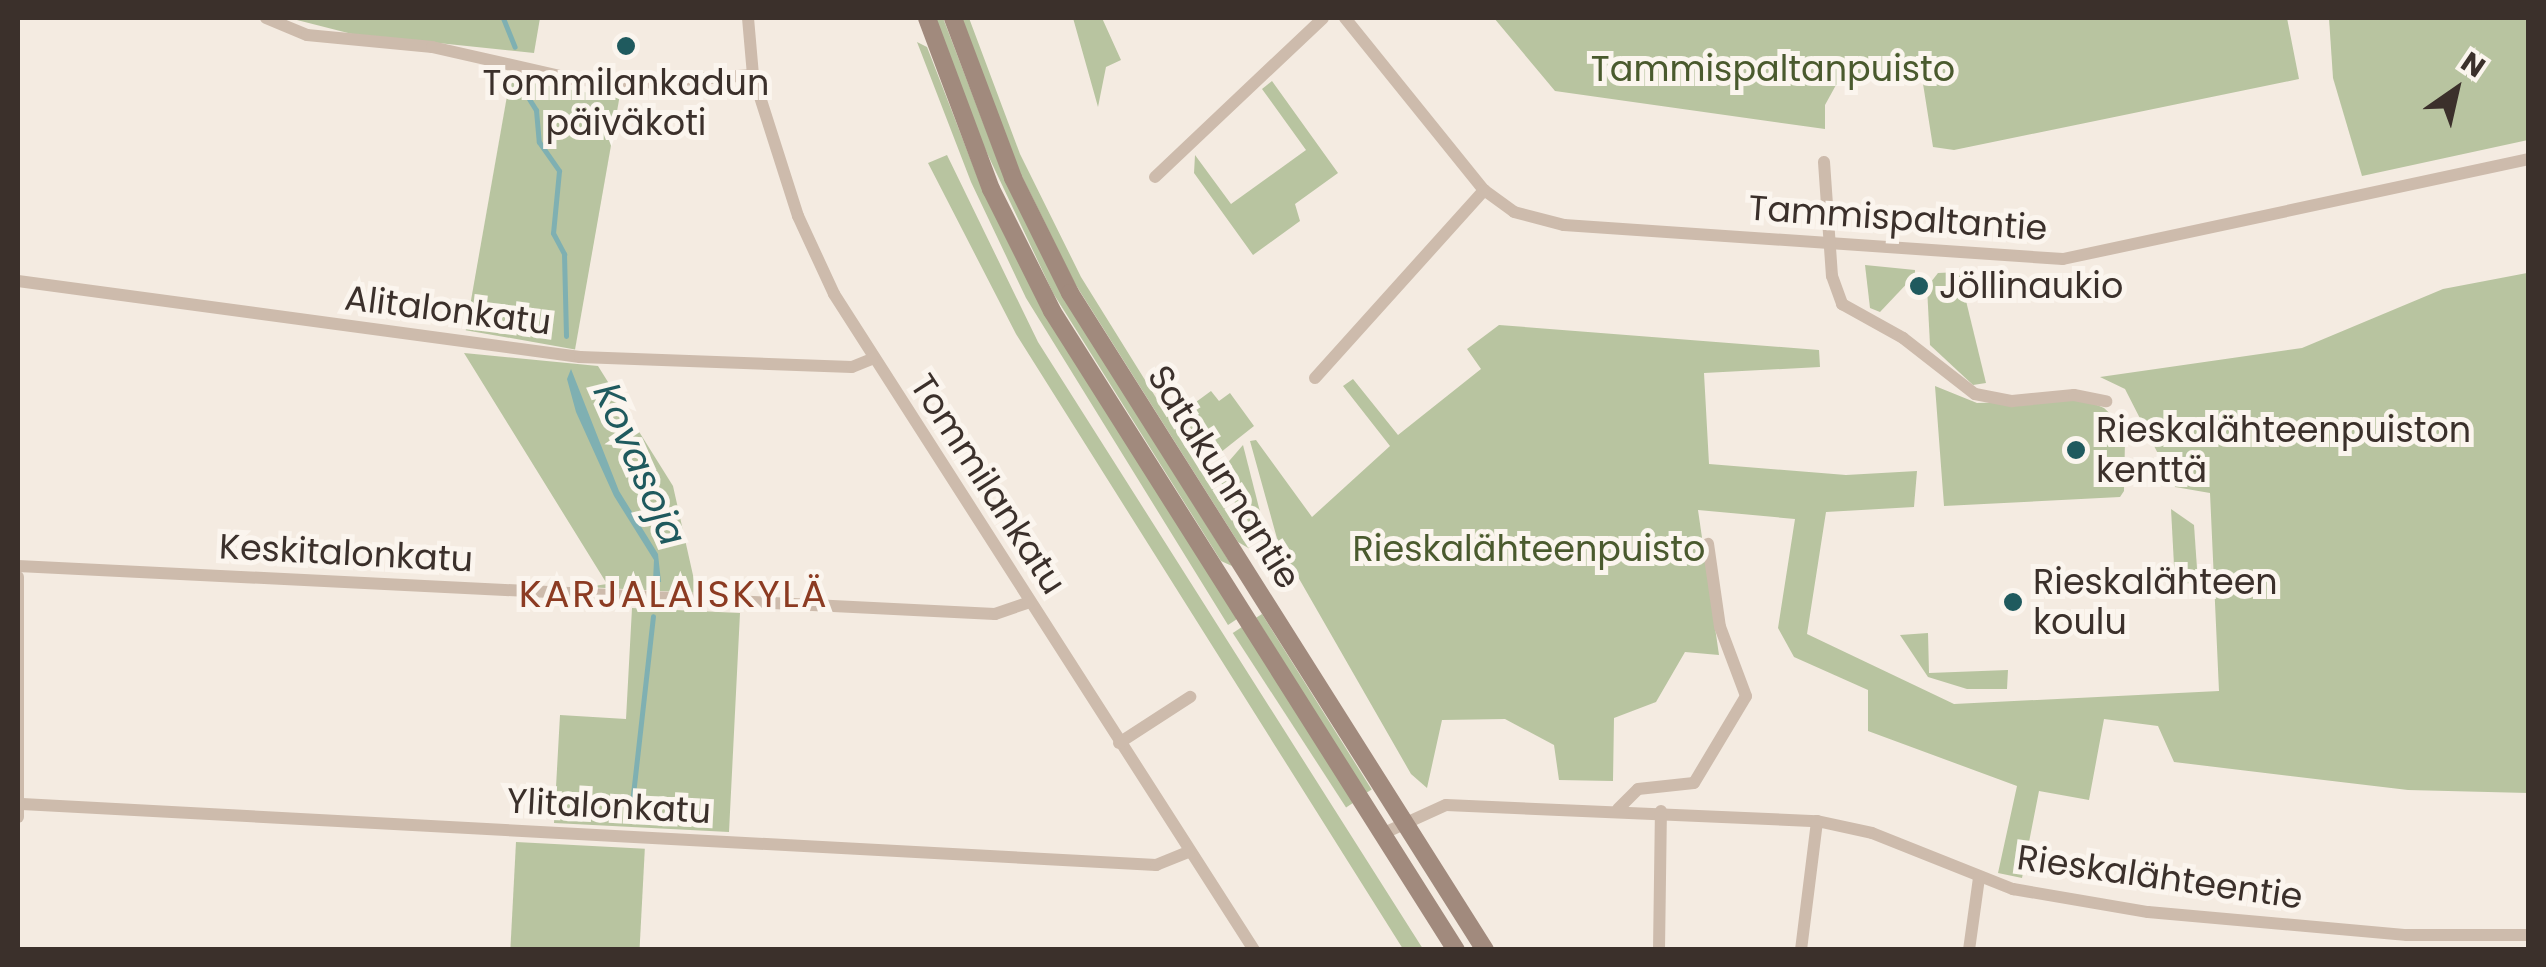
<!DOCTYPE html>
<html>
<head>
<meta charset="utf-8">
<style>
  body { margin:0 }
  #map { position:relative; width:2546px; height:967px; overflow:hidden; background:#f4ebe1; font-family:Poppins,sans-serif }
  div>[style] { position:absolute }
  .green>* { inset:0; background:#b8c4a0; transform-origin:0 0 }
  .water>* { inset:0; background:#7fb0b2 }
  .stream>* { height:5px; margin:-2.5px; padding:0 2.5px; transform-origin:2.5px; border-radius:2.5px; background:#7fb0b2 }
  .street>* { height:12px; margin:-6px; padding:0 6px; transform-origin:6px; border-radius:6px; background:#cdbbac }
  .secondary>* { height:18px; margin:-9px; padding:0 9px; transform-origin:9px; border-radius:9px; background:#a18a7d }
  .dots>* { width:28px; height:28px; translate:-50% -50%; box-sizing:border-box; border:5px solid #fbf5ee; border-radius:50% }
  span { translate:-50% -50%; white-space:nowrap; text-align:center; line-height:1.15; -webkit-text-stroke:10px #fbf5ee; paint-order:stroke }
  .park-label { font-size:35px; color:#4a5a2e }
  .poi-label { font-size:35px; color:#3b302b }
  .left { translate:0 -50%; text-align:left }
  .street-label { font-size:35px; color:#3b302b }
  .water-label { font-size:38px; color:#1f5a5e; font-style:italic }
  .neighbourhood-label { font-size:38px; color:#8c3b22; letter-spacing:2.5px }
  .frame { position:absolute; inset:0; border:20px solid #3b302b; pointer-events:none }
  .north { position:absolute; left:2406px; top:40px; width:100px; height:100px; -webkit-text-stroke:8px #fbf5ee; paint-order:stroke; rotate:34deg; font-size:28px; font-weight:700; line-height:40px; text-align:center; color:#3b302b }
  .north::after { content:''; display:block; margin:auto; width:35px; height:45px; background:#3b302b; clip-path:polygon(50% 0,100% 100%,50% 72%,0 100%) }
</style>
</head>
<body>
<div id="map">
  <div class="green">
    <div style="clip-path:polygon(289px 18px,540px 18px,534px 53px,352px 34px)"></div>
    <div style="clip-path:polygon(936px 18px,943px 18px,1001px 169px,1060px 290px,1232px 566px,1221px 561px,1053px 293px,969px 115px)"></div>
    <div style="clip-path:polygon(961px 18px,969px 18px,1020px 154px,1081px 277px,1250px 549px,1238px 542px,1074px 282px,1013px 158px)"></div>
    <div style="clip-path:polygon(1073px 18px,1102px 18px,1121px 60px,1106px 67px,1098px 107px)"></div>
    <div style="clip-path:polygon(1494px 18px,2287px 18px,2299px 79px,1954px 150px,1933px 147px,1921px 71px,1836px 85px,1825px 105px,1825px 129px,1555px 91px)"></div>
    <div style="clip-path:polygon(2329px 18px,2528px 18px,2528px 140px,2362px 176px,2333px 78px)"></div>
    <div style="clip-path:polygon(917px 42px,927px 47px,979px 181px,1034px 293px,1237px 619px,1228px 625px,1026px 298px,971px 182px)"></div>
    <div style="left:510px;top:79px;width:111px;height:255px;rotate:10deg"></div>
    <div style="clip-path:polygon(1272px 81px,1338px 173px,1295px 204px,1300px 221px,1253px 255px,1194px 173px,1195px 155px,1231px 204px,1306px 150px,1262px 89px)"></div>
    <div style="clip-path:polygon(947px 155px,1038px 342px,1423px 949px,1403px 949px,1016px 334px,928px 163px)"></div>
    <div style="clip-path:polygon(2528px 182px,2528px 793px,2408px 790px,2174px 762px,2158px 726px,2104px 719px,2089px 800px,2039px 791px,2022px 878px,1998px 873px,2017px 786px,1868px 731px,1868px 690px,1794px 657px,1778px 628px,1795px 519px,1698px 510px,1719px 655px,1685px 652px,1656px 702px,1614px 718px,1613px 781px,1559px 780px,1554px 745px,1505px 719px,1442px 720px,1427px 788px,1411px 774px,1278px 542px,1250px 441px,1256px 440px,1312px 517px,1390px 446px,1343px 386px,1353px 379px,1398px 435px,1481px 369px,1467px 349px,1499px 325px,1819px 350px,1820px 367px,1704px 373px,1709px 464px,1846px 475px,1917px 471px,1914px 507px,1826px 512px,1807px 634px,1954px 704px,2219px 691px,2210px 493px,2175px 487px,2125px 389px,2100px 377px,2302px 348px,2443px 289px,2527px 273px)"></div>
    <div style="clip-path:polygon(1865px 265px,1915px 270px,1915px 275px,1880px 312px,1870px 308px)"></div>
    <div style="clip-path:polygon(1959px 272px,1986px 383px,1973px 385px,1930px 345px,1927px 287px,1938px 273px)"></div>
    <div style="clip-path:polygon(464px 353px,598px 366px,673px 486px,697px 593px,587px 587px,607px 584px)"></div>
    <div style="clip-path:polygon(1935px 386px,1977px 403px,2085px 400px,2104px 408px,2118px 421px,2125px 440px,2124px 491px,2120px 497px,1944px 506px)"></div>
    <div style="clip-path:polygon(1211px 391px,1219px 401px,1230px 393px,1254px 426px,1211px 460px,1181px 413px)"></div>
    <div style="clip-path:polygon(1243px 445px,1270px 551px,1270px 552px,1216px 476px)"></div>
    <div style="clip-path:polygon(2171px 509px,2194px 525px,2198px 583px,2175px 584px)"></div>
    <div style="clip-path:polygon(632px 608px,740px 613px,729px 832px,554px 823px,560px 715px,626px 719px)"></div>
    <div style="left:1262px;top:614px;width:207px;height:7px;rotate:58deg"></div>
    <div style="left:1242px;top:627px;width:208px;height:11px;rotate:57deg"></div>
    <div style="clip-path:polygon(1928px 633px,1929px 673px,2008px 670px,2007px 689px,1967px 689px,1928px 677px,1900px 635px)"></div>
    <div style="left:516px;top:842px;width:129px;height:107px;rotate:3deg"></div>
  </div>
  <div class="water">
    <div style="clip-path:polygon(571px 369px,619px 491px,658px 554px,661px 582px,653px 582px,654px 560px,614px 496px,576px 412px,567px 379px)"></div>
  </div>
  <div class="stream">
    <div style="left:503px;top:18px;width:31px;rotate:68deg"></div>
    <div style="left:526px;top:94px;width:19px;rotate:58deg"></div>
    <div style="left:536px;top:110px;width:32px;rotate:85deg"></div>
    <div style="left:539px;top:142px;width:35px;rotate:55deg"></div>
    <div style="left:559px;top:171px;width:62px;rotate:95.5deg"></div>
    <div style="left:553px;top:233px;width:24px;rotate:62deg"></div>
    <div style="left:564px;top:254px;width:82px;rotate:88.6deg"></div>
    <div style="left:630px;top:821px;width:206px;rotate:-83.6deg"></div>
  </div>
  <div class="street">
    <div style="left:266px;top:18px;width:44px;rotate:22.5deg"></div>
    <div style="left:307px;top:35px;width:126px;rotate:5.5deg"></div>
    <div style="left:432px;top:47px;width:145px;rotate:12.8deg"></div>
    <div style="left:573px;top:79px;width:50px;rotate:5.7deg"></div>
    <div style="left:623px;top:84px;width:130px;rotate:-4deg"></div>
    <div style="left:748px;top:18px;width:57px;rotate:85deg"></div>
    <div style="left:753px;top:75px;width:148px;rotate:72.3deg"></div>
    <div style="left:798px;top:216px;width:86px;rotate:65.2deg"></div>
    <div style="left:834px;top:294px;width:779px;rotate:57.37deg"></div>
    <div style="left:1345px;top:18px;width:221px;rotate:51.1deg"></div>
    <div style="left:1484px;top:190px;width:37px;rotate:36deg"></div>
    <div style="left:1514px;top:212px;width:52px;rotate:14.6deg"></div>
    <div style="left:1564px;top:225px;width:500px;rotate:3.9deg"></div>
    <div style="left:2063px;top:259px;width:476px;rotate:-12.1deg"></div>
    <div style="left:1824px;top:162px;width:114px;rotate:86deg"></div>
    <div style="left:1832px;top:276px;width:30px;rotate:70deg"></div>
    <div style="left:1842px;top:304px;width:70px;rotate:29.1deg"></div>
    <div style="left:1903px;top:338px;width:91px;rotate:37.9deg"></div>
    <div style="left:1975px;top:394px;width:38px;rotate:11deg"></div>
    <div style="left:2012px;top:401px;width:62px;rotate:-5.5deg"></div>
    <div style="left:2074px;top:395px;width:33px;rotate:11deg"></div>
    <div style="left:1155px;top:177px;width:231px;rotate:-43.4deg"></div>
    <div style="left:18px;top:281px;width:567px;rotate:7.7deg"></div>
    <div style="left:580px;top:357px;width:272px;rotate:2.1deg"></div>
    <div style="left:852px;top:367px;width:22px;rotate:-22deg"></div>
    <div style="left:1315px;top:378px;width:253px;rotate:-48deg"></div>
    <div style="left:18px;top:566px;width:978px;rotate:2.81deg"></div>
    <div style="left:995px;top:614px;width:36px;rotate:-19deg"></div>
    <div style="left:18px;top:577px;width:240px;rotate:90deg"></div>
    <div style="left:1119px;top:743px;width:85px;rotate:-32.9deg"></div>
    <div style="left:22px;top:804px;width:1136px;rotate:3.08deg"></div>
    <div style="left:1156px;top:865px;width:35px;rotate:-22deg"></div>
    <div style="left:1618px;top:809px;width:28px;rotate:-45deg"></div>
    <div style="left:1638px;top:789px;width:56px;rotate:-6.1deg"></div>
    <div style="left:1694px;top:783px;width:101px;rotate:-59.1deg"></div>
    <div style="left:1746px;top:696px;width:74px;rotate:-110.6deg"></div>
    <div style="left:1720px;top:627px;width:84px;rotate:-98.2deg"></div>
    <div style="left:1382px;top:834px;width:70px;rotate:-24.4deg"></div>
    <div style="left:1446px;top:805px;width:371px;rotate:2.5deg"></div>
    <div style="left:1817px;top:821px;width:56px;rotate:12.3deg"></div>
    <div style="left:1872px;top:833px;width:152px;rotate:21.7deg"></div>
    <div style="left:2013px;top:889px;width:137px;rotate:9.7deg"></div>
    <div style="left:2148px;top:912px;width:260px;rotate:5.1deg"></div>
    <div style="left:2407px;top:935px;width:121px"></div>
    <div style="left:1659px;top:950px;width:139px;rotate:-89.2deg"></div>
    <div style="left:1801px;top:950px;width:130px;rotate:-82.9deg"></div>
    <div style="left:1969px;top:950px;width:73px;rotate:-82.1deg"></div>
  </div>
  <div class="secondary">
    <div style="left:927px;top:18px;width:183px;rotate:69.5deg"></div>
    <div style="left:991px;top:189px;width:136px;rotate:63.4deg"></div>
    <div style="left:1052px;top:311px;width:756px;rotate:57.7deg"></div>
    <div style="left:953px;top:18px;width:171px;rotate:69.4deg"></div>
    <div style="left:1013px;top:178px;width:128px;rotate:63.6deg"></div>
    <div style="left:1070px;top:293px;width:777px;rotate:57.72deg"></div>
  </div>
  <div class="dots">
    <div style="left:626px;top:46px;background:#1f5a5e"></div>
    <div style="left:1919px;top:286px;background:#1f5a5e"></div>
    <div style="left:2076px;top:450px;background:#1f5a5e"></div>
    <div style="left:2013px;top:602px;background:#1f5a5e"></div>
  </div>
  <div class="park-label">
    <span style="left:1773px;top:69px">Tammispaltanpuisto</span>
    <span style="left:1529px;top:549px">Rieskalähteenpuisto</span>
  </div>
  <div class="poi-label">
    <span style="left:626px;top:103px">Tommilankadun<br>päiväkoti</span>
    <span class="left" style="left:1939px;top:286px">Jöllinaukio</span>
    <span class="left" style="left:2096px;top:450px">Rieskalähteenpuiston<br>kenttä</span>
    <span class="left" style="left:2033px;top:602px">Rieskalähteen<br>koulu</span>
  </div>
  <div class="street-label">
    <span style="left:1898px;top:218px;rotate:4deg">Tammispaltantie</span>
    <span style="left:448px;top:310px;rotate:7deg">Alitalonkatu</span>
    <span style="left:1224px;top:477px;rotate:58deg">Satakunnantie</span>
    <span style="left:988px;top:484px;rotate:57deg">Tommilankatu</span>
    <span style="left:346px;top:553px;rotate:3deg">Keskitalonkatu</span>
    <span style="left:609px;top:806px;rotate:3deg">Ylitalonkatu</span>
    <span style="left:2160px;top:877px;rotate:8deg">Rieskalähteentie</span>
  </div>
  <div class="water-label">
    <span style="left:640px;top:464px;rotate:66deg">Kovasoja</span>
  </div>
  <div class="neighbourhood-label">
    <span style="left:674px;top:594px">KARJALAISKYLÄ</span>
  </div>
  <div class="frame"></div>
  <div class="north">N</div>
</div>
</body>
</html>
